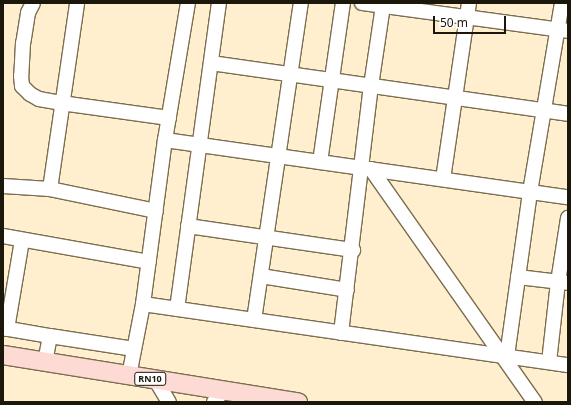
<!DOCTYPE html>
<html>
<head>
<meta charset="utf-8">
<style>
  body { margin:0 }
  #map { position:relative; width:571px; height:405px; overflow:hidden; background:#ffefce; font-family:"Noto Sans",sans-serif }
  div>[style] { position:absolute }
  .roads { filter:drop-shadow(1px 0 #7b6e50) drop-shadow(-1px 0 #7b6e50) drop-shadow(0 1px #7b6e50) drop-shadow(0 -1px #7b6e50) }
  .minor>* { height:14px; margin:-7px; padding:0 7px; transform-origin:7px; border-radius:7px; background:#fff }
  .major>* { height:18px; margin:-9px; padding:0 9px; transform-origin:9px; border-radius:9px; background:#fedad5 }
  span { translate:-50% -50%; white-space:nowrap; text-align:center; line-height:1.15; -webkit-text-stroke:3px #fff; paint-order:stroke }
  .shield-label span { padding:1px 3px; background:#fff; border:1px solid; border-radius:3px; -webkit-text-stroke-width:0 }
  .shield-label { font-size:9px; color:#1c170b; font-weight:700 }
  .frame { position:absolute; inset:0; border:4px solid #1c170b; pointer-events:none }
  .scale { position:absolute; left:433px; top:16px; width:73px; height:18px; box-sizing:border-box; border:2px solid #1c170b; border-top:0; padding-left:5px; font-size:12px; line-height:14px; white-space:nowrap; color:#1c170b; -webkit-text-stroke:3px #fff; paint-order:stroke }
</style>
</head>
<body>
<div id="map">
  <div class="roads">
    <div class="minor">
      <div style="left:33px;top:3px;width:11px;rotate:117deg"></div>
      <div style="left:28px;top:13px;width:30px;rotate:99deg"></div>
      <div style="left:23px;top:43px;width:33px;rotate:93deg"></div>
      <div style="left:21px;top:76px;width:10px;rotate:84deg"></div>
      <div style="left:22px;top:86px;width:11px;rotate:45deg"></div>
      <div style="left:30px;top:94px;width:10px;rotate:29deg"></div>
      <div style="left:39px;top:99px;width:22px;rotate:10deg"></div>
      <div style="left:61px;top:103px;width:109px;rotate:7.9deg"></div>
      <div style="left:362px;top:3px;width:208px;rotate:7.7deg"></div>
      <div style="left:211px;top:63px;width:361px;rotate:8.1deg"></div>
      <div style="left:165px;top:140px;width:407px;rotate:8.1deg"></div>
      <div style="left:320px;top:162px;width:161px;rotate:-81.8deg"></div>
      <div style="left:371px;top:169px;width:285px;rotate:54.9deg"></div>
      <div style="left:443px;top:179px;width:178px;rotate:-81.6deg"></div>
      <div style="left:3px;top:186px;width:47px;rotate:3.7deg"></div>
      <div style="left:50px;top:189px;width:108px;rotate:11.7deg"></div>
      <div style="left:50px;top:189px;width:188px;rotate:-81.7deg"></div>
      <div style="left:188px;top:226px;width:167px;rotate:8.3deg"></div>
      <div style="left:3px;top:236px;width:148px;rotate:10.1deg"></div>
      <div style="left:261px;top:276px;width:87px;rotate:9.2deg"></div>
      <div style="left:518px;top:277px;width:50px;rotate:6.8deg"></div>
      <div style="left:143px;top:304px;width:429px;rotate:8.2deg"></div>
      <div style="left:177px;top:309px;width:309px;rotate:-82.2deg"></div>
      <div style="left:254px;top:320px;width:320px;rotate:-81.6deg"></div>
      <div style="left:3px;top:328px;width:48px;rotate:9.7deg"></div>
      <div style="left:7px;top:329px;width:90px;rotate:-80.4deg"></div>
      <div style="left:341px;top:333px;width:249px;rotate:-83.1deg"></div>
      <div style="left:371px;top:86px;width:81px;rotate:-81.5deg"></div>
      <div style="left:507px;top:356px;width:166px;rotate:-82deg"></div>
      <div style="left:530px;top:192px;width:192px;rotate:-80.4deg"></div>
      <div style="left:45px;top:362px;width:26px;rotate:-79deg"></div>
      <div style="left:50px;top:336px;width:85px;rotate:8.8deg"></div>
      <div style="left:549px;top:362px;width:81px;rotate:-83.6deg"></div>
      <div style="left:558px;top:282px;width:65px;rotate:-81.1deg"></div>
      <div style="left:129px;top:376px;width:73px;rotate:-79deg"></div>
      <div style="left:143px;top:304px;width:165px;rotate:-82.4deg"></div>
      <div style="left:165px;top:140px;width:139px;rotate:-80.5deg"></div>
      <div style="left:155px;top:379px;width:27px;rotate:59deg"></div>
      <div style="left:214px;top:402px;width:14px;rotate:-51deg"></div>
    </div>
    <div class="major">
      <div style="left:3px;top:355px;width:299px;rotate:9.1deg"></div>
    </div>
  </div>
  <div class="shield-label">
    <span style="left:150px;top:379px">RN10</span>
  </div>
  <div class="frame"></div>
  <div class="scale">50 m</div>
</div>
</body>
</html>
